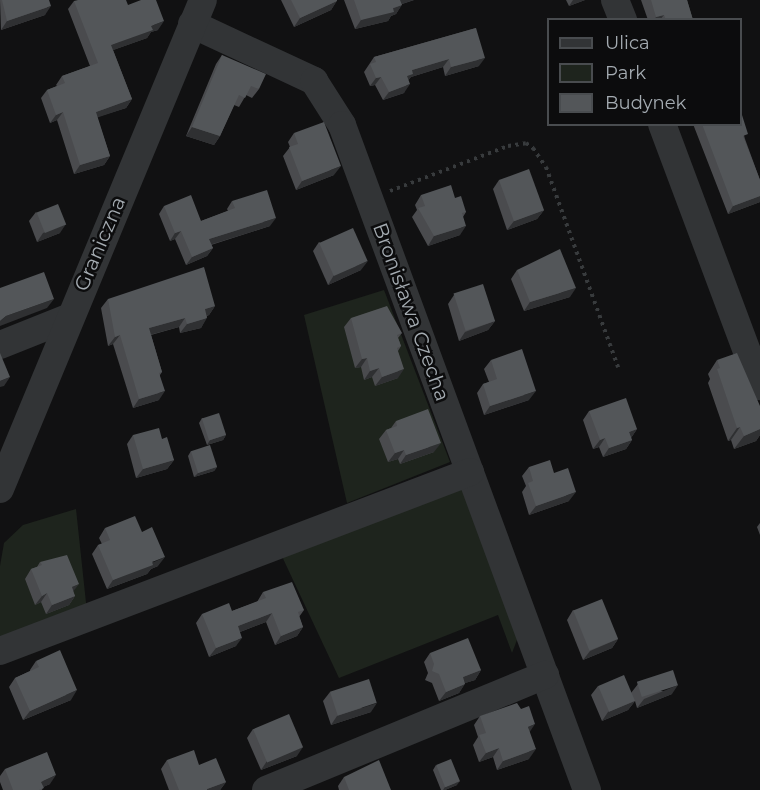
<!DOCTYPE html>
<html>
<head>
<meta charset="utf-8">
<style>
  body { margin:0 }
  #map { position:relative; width:760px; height:790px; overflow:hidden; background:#111112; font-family:Montserrat,sans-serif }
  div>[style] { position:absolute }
  .green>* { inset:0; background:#1e241d }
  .path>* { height:4px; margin-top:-2px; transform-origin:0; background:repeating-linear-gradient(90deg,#383b3d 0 3px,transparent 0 7.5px) }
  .minor>* { height:28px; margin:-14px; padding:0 14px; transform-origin:14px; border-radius:14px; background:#323436 }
  .wall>* { inset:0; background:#4a4b4e }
  .shaded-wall>* { inset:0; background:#2f3032 }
  .building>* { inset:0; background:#535659; transform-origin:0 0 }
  span { translate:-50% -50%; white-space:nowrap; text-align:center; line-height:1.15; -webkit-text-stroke:5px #0c0c0d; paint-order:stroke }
  .street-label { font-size:20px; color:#a4abb1 }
  .legend { position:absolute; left:547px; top:18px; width:195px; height:108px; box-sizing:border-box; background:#0c0c0d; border:2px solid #494c4f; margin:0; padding:8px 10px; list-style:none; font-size:18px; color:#a4abb1 }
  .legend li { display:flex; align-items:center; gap:12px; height:30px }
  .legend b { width:30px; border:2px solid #494c4f }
</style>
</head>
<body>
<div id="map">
  <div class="green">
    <div style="clip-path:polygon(384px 290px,450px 462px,347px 503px,304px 315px)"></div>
    <div style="clip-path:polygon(449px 484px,464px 491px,520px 632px,512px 653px,498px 615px,339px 678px,279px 550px)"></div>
    <div style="clip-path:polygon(76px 509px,87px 612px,0 647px,0 566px,4px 543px,23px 525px)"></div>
  </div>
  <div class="path">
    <div style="left:390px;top:191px;width:126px;rotate:-20.9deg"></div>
    <div style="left:508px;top:146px;width:18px;rotate:-9deg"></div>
    <div style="left:526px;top:143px;width:9px;rotate:36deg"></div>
    <div style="left:533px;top:148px;width:23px;rotate:56deg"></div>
    <div style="left:546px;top:167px;width:213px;rotate:70.2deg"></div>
  </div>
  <div class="minor">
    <div style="left:615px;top:0;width:22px;rotate:68deg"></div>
    <div style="left:192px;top:24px;width:135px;rotate:25deg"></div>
    <div style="left:314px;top:81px;width:52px;rotate:57.5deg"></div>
    <div style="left:342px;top:125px;width:709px;rotate:69.78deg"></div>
    <div style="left:662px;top:124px;width:280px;rotate:69.5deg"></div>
    <div style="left:0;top:345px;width:75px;rotate:-21.8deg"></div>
    <div style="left:0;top:489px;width:529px;rotate:-67.46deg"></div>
    <div style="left:0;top:651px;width:503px;rotate:-20.85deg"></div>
    <div style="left:266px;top:790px;width:302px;rotate:-22.4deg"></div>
  </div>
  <div class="wall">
    <div style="clip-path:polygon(0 0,49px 0,45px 15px,1px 30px)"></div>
    <div style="clip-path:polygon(281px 0,337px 0,331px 10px,294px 27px)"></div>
    <div style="clip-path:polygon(344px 0,414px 0,402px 4px,396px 14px,391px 16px,388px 21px,355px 29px)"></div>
    <div style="clip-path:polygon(566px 0,585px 0,569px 6px)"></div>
    <div style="clip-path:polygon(641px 0,687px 0,693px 20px,648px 20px)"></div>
    <div style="clip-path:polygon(74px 1px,128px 5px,158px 30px,151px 32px,147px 38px,113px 50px,132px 99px,126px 108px,97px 117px,110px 156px,104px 165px,74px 174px,57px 120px,50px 123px,41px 98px,47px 90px,57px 86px,56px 85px,62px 76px,90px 66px,68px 9px)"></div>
    <div style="clip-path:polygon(476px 28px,479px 66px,445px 76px,443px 67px,411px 77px,408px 80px,404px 93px,383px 100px,375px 85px,370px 86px,364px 72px,374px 57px)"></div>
    <div style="clip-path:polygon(222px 55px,259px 89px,252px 98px,246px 95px,239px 107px,234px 105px,220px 136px,214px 145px,186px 136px,216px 64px)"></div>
    <div style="clip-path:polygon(693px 124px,741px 124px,745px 139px,760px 180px,760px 202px,728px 214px)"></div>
    <div style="clip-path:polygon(294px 133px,334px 175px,296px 190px,283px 156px,290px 147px,288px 142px)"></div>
    <div style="clip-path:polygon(499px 180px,544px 210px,537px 219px,507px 230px,493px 189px)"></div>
    <div style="clip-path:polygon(421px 195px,455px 198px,466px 212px,463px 217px,460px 235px,428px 246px,412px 217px,417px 210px,415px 205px)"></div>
    <div style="clip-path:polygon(232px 201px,270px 226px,211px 245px,213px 248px,207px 256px,186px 265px,175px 239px,170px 241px,159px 214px,164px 206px,201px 221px,228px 211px,227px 209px)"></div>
    <div style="clip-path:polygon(36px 212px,60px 233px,37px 242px,29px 221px)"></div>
    <div style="clip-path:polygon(319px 242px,361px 270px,328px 285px,313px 251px)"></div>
    <div style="clip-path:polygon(517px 270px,570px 297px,524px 311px,511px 279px)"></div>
    <div style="clip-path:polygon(454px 295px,495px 321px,488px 330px,459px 341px,448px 304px)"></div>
    <div style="clip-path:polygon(108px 299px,215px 306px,209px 315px,207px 316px,201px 328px,180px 333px,179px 327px,151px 335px,162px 372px,160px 375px,159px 400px,133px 408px,113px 344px,108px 346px,101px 308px)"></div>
    <div style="clip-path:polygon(351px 318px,402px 333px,398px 338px,401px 346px,398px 351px,398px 378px,375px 386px,372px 377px,364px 380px,361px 367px,355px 368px,344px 327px)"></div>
    <div style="clip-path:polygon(491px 360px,529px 400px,484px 415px,477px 393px,483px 384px,489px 382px,484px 369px)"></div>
    <div style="clip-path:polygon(717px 360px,760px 429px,760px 435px,756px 441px,734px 449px,731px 440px,728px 441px,708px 383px,710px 379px,708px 374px)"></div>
    <div style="clip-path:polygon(589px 411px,637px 429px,631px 438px,632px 440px,626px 449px,603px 457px,599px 447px,593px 449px,583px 420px)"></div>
    <div style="clip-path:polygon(202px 418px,226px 435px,223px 440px,207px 445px,199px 423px)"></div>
    <div style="clip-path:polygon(396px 421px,434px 452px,400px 464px,398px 459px,388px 462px,379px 439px,386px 430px,391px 428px)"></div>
    <div style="clip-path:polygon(133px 435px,162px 439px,174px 460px,167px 469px,136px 478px,127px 444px)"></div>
    <div style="clip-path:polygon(191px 451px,217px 467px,214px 471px,194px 477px,188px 456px)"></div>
    <div style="clip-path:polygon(529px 467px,554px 473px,569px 501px,529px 515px,522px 492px,526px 486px,522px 476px)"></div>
    <div style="clip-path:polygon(760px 523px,760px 535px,757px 527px)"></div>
    <div style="clip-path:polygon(105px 528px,158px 566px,151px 569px,147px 574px,107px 589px,92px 554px,98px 545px,102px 544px,99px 538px)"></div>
    <div style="clip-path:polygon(40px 562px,73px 592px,75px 596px,69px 605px,46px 614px,41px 602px,35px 605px,25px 579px,31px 569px,37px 567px)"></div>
    <div style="clip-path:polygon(263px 592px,304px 610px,299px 617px,303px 627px,297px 636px,275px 645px,266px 622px,240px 632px,236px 646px,209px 657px,196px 623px,202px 614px,232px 611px,257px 602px)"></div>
    <div style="clip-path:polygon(573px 610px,618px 639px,612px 648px,583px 660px,567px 620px)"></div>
    <div style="clip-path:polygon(430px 653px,481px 670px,475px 680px,465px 683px,459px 693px,439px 701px,432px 683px,425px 680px,428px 673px,424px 662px)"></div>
    <div style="clip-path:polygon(36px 661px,71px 700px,23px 720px,9px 687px,15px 678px,30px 671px,30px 670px)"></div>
    <div style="clip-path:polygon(638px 684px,672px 694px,637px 708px,635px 701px,628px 710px,602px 721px,591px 695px,598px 686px,631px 693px)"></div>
    <div style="clip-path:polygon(330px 692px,371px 712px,331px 725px,323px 701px)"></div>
    <div style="clip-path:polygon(480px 716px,530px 733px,529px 759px,497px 770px,493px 757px,479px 762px,473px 745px,478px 737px,474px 725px)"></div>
    <div style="clip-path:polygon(253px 729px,297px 756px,261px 770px,247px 738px)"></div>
    <div style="clip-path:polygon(167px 760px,199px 765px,226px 782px,220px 790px,169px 790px,161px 769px)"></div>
    <div style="clip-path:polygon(436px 765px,457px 785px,445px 790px,441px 790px,433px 770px)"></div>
    <div style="clip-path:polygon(5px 769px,50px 784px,43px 787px,42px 790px,3px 790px,0 782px,0 776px)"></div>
    <div style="clip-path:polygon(344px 777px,391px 790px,339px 790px,338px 786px)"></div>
  </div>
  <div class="shaded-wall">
    <div style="clip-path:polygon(398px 0,414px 0,393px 7px)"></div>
    <div style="clip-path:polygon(573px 0,585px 0,569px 6px)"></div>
    <div style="clip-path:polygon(337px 1px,331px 10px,294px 27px,300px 18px)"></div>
    <div style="clip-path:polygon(402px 5px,396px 14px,391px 16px,388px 21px,355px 29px,361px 20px)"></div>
    <div style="clip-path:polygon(51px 6px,45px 15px,1px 30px,7px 21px)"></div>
    <div style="clip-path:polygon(664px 15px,660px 20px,654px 20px,656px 17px)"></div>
    <div style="clip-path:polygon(164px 21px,158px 30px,151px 32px,147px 38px,105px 53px,111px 45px,151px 26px)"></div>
    <div style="clip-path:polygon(485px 58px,479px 66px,445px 76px,451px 67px)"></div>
    <div style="clip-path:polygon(449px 59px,443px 67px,411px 77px,407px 82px,401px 84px,412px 70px)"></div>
    <div style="clip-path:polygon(381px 77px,375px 85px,370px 86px,376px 78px)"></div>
    <div style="clip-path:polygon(410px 84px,404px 93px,383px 100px,389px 92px)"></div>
    <div style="clip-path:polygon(132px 99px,126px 108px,90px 120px,96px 112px)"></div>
    <div style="clip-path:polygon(63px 112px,57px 120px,50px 123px,56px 115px)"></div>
    <div style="clip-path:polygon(192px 127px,220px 136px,214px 145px,186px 136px)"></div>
    <div style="clip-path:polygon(110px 156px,104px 165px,74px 174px,80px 165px)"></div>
    <div style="clip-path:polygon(341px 166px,334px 175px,296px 190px,302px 181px)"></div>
    <div style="clip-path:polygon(760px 196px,760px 202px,728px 214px,733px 206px)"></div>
    <div style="clip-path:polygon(544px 210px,537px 219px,507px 230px,514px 221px)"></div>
    <div style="clip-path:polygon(276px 218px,270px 226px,203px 247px,209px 239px)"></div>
    <div style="clip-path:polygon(66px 224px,60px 233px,37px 242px,43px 233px)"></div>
    <div style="clip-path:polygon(466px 226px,460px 235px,428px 246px,434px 236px)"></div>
    <div style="clip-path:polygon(181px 231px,175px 239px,170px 241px,175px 233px)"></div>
    <div style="clip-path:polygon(213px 248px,207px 256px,186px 265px,192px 257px)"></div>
    <div style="clip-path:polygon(368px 261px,361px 270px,328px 285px,334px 275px)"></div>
    <div style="clip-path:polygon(576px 288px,570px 297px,524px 311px,530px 302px)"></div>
    <div style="clip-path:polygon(54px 299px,47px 308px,0 326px,0 321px,6px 316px)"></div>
    <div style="clip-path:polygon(215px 306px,209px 315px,199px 318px,205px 309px)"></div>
    <div style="clip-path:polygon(185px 318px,179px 327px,142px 337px,149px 328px)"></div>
    <div style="clip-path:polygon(207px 318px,201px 328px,180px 333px,187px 324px)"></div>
    <div style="clip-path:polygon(495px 321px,488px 330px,459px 341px,465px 332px)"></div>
    <div style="clip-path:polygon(120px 335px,113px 344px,108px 346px,115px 337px)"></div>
    <div style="clip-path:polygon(367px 358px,361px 367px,355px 368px,362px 359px)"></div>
    <div style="clip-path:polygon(379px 368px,372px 377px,364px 380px,370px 371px)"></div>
    <div style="clip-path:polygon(404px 369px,398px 378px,375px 386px,382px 377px)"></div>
    <div style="clip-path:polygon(10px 377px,4px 386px,0 387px,0 381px)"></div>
    <div style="clip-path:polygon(165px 391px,159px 400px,133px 408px,139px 399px)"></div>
    <div style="clip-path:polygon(536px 391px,529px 400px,484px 415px,490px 406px)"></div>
    <div style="clip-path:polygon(740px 427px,731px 440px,728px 441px,737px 428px)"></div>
    <div style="clip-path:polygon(637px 429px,631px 438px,629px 432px)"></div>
    <div style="clip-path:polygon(760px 429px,760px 435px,756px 441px,734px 449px,744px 436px)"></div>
    <div style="clip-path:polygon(226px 435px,223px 440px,207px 445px,210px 440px)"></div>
    <div style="clip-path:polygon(605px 438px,599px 447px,593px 449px,600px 440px)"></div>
    <div style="clip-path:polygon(632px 440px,626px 449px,603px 457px,609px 448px)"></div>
    <div style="clip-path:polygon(441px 443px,434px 452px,400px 464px,406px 455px)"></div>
    <div style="clip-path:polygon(404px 450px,398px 459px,388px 462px,395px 453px)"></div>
    <div style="clip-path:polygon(174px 460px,167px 469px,136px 478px,143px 469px)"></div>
    <div style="clip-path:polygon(217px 467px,214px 471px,194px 477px,198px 473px)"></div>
    <div style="clip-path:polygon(576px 492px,569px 501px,529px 515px,536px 506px)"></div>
    <div style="clip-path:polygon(165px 557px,158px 566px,151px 569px,147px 574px,107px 589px,113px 580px)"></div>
    <div style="clip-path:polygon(79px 584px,72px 593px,72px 587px)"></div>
    <div style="clip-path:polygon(47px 593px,41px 602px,35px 605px,42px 596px)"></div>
    <div style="clip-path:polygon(75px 596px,69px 605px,46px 614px,52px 605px)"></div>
    <div style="clip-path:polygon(272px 613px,266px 622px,232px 635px,238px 626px)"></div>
    <div style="clip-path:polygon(303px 627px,297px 636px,275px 645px,281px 636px)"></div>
    <div style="clip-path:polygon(242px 638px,236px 646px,209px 657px,216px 648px)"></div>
    <div style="clip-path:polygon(618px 639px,612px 648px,583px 660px,590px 651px)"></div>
    <div style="clip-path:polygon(481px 670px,475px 680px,456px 686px,463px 677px)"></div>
    <div style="clip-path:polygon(465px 684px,459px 693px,439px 701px,446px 692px)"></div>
    <div style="clip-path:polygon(678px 685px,672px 694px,637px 708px,644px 699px)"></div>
    <div style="clip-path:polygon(77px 690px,71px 700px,23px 720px,30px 711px)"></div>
    <div style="clip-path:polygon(635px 701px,628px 710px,602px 721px,608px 712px)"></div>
    <div style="clip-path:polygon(377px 703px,371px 712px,331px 725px,337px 716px)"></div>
    <div style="clip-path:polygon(535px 724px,529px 733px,528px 727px)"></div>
    <div style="clip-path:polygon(303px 747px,297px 756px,261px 770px,267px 761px)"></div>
    <div style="clip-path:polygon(499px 748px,493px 757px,479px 762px,486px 753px)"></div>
    <div style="clip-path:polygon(536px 749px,529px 759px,497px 770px,503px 761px)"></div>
    <div style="clip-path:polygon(56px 775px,50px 784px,37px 790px,41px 782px)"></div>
    <div style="clip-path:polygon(460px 781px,457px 785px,445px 790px,443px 790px,445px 787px)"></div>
    <div style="clip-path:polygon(226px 782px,220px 790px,206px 790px,207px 789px)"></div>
  </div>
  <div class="building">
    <div style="clip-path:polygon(2px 0,49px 0,51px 6px,7px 21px)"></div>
    <div style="clip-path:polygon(78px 0,126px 0,128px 5px,141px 0,156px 0,164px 21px,151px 26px,153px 30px,111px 45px,132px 99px,96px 112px,110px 156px,80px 165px,63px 112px,56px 115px,47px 90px,65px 83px,62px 76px,98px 63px,74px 1px)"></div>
    <div style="clip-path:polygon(291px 0,337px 0,337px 1px,300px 18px)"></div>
    <div style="clip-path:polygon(354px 0,400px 0,402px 5px,393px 8px,394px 12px,361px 20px)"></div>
    <div style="clip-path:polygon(651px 0,687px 0,693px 20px,666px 20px,664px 15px,656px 17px)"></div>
    <div style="clip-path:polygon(476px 28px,485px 58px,451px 67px,449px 59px,412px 70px,413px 74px,407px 76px,410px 84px,389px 92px,381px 77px,376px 78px,370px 64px,376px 62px,374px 57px)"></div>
    <div style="clip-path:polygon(222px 55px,266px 74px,259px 89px,251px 86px,245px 98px,239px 95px,220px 136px,192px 127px)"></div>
    <div style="clip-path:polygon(741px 115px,742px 115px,748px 134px,743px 136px,760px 180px,760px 196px,733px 206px,702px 124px,741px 124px)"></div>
    <div style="clip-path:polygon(324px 122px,341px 166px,302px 181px,289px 147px,298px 144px,294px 133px)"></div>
    <div style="left:529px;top:169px;width:44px;height:32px;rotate:70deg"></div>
    <div style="clip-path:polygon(451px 185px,455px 198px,461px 196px,466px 212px,462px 213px,466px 226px,434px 236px,418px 208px,425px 206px,421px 195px)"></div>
    <div style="clip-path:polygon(267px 190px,276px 218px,209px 239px,213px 248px,192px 257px,181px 231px,175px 233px,164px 206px,191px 195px,201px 221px,235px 208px,232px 201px)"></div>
    <div style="left:58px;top:204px;width:22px;height:23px;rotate:68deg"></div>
    <div style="left:353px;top:228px;width:36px;height:37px;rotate:66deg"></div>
    <div style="clip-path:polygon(560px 249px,576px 288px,530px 302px,517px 270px)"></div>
    <div style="clip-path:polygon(204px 267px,215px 306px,205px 309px,207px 318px,187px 324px,185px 318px,149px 328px,162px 372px,159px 373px,165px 391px,139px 399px,120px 335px,115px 337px,108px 299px)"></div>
    <div style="clip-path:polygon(44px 272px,54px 299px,6px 316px,0 321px,0 288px)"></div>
    <div style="left:483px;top:284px;width:39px;height:31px;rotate:72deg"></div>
    <div style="clip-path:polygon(387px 306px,402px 333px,397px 335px,401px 346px,397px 348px,404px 369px,382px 377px,379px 368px,370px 371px,367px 358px,362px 359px,351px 318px)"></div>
    <div style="clip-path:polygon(522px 349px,536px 391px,490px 406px,483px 384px,497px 379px,491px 360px)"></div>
    <div style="clip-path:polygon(0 353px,10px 377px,0 381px)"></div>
    <div style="clip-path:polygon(737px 353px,760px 406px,760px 429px,744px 436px,740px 427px,737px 428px,717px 369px,720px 368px,717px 360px)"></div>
    <div style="clip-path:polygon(626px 398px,637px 429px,629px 432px,632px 440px,609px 448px,605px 438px,600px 440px,589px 411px)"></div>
    <div style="clip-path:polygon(428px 409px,441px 443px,406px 455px,404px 450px,395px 453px,386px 430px,397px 426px,396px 421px)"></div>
    <div style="left:219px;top:413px;width:23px;height:18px;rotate:72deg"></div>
    <div style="clip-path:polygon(159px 428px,162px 439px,167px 437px,174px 460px,143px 469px,133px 435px)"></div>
    <div style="left:210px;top:445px;width:23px;height:20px;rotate:72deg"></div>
    <div style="clip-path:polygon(550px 460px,554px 473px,568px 468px,576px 492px,536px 506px,528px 483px,533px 481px,529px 467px)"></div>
    <div style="clip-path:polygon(135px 516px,142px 532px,152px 527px,165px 557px,152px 562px,153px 565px,113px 580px,98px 545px,110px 540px,105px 528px)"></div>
    <div style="clip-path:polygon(67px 555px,79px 584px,72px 587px,75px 596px,52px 605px,47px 593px,42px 596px,31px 569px,42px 565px,40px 562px)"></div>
    <div style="clip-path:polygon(292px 582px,304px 610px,298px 612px,303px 627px,281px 636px,272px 613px,238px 626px,242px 638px,216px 648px,202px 614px,229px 603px,232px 611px,266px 598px,263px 592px)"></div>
    <div style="left:602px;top:599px;width:43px;height:31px;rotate:68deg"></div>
    <div style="clip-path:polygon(468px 638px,481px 670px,463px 677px,465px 684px,446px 692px,439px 674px,432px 671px,434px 664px,430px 653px)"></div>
    <div style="clip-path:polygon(60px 650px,77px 690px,30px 711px,15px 678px,39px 667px,36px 661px)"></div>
    <div style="left:673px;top:670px;width:16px;height:38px;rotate:72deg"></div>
    <div style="left:624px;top:675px;width:28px;height:28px;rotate:67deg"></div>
    <div style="left:369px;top:679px;width:25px;height:41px;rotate:72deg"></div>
    <div style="clip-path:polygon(517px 703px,521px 709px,529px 706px,535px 724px,528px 727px,536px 749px,503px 761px,499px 748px,486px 753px,479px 735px,486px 733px,480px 716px)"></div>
    <div style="left:289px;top:714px;width:36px;height:39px;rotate:67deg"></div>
    <div style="clip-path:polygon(194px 750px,199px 765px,216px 758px,226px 782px,207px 789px,207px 790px,179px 790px,167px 760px)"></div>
    <div style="clip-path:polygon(47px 752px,56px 775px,41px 782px,44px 788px,39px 790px,13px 790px,5px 769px)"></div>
    <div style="left:451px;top:759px;width:24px;height:16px;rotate:68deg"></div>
    <div style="clip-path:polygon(379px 760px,391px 790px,349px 790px,344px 777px)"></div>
  </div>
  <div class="street-label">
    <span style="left:100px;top:244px;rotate:-67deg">Graniczna</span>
    <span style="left:411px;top:312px;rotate:70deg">Bronisława Czecha</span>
  </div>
  <ul class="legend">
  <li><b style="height:8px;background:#323436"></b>Ulica</li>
  <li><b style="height:16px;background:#1e241d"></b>Park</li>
  <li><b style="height:16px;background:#535659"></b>Budynek</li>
  </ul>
</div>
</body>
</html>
